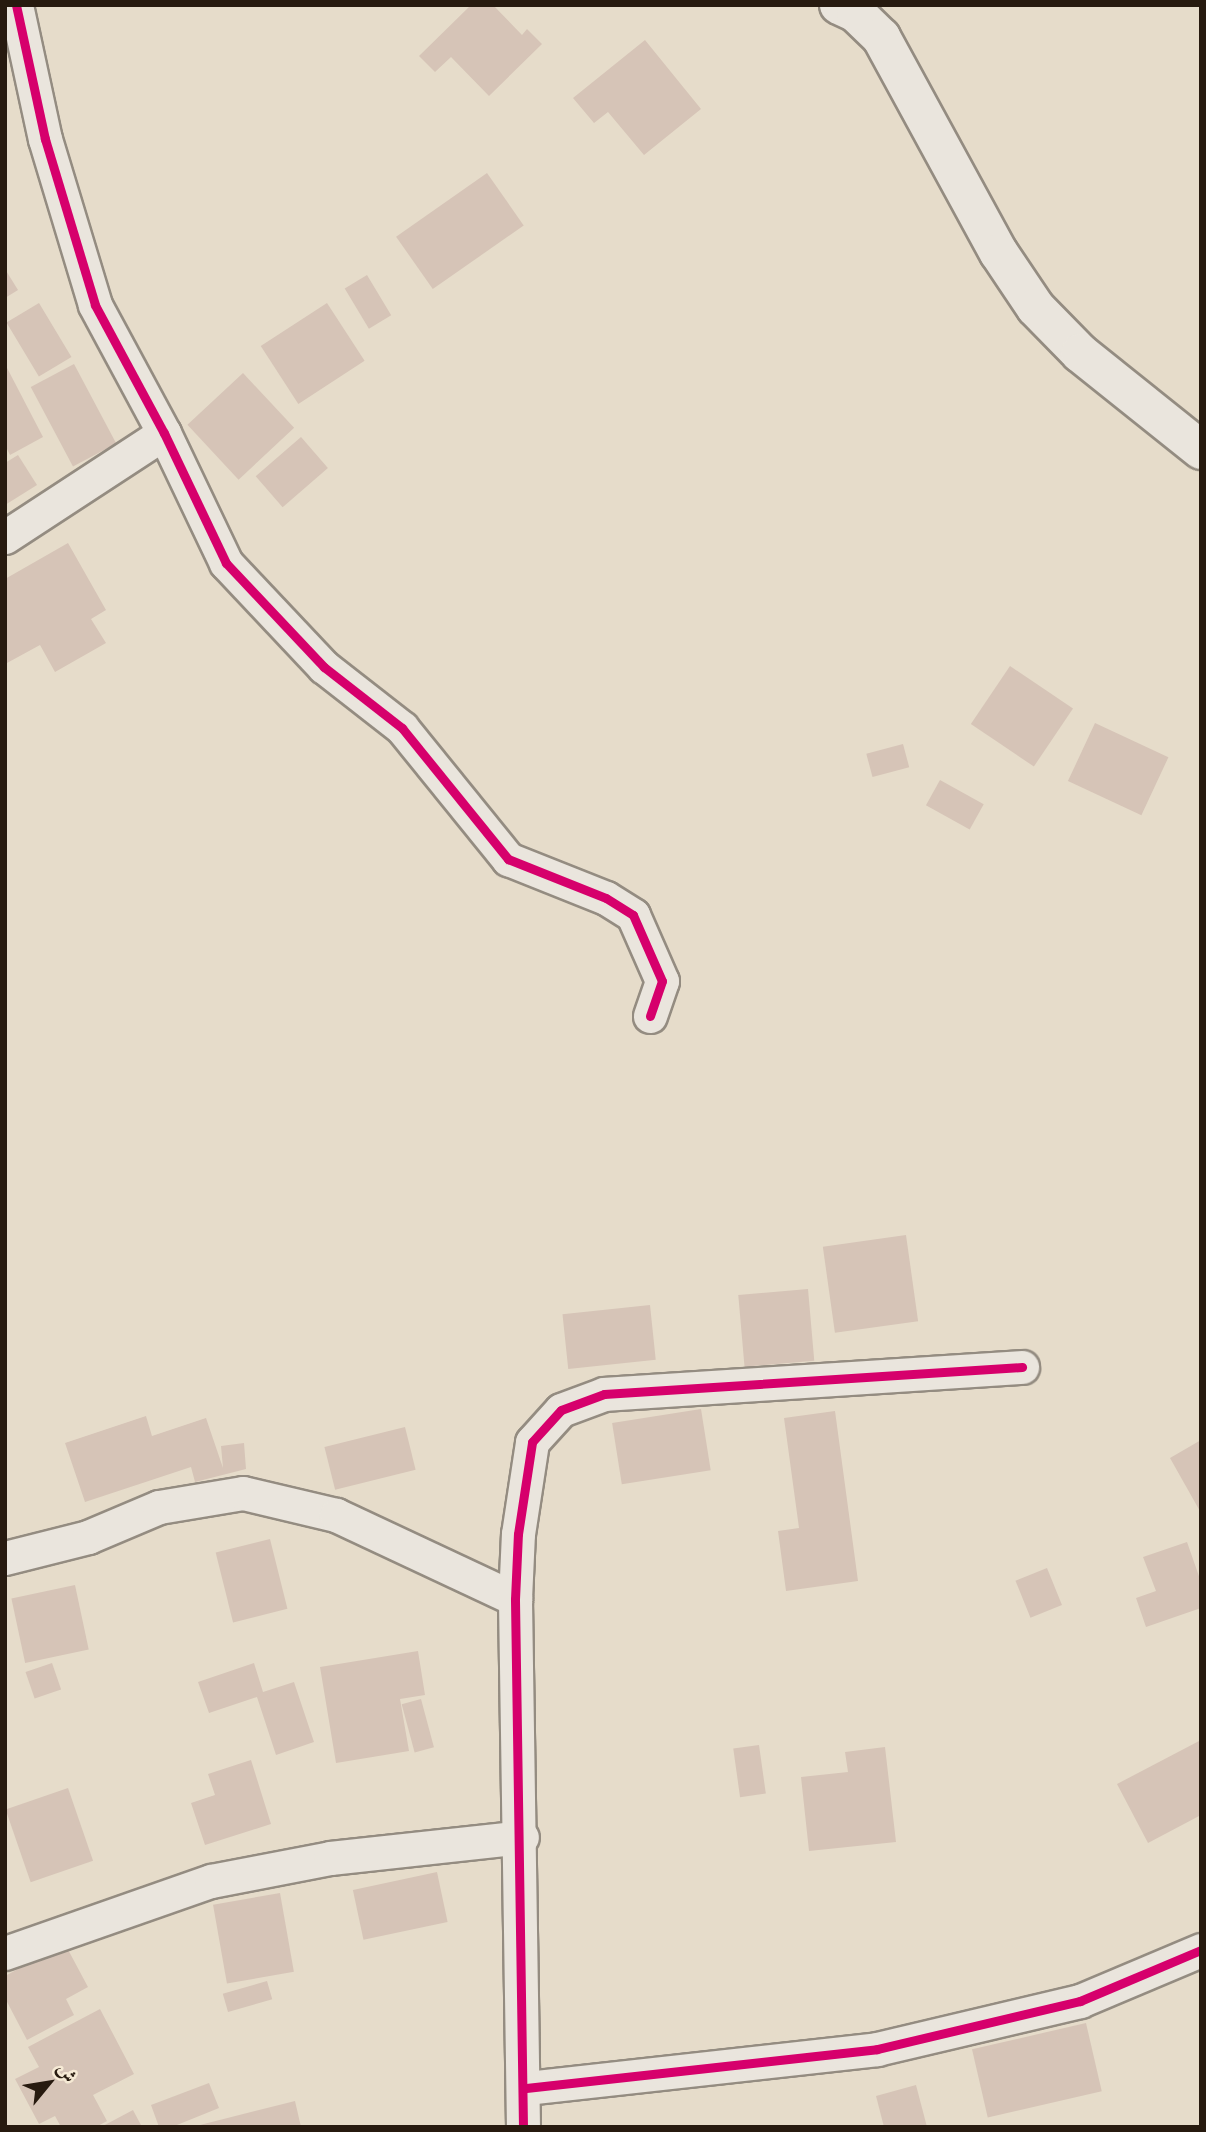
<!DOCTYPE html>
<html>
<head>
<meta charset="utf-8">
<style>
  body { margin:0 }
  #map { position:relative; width:1206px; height:2132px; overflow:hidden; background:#e6dcca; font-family:"Gentium Book Plus",Amiri,serif }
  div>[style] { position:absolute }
  .building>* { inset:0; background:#d6c4b7; transform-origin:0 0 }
  .roads { filter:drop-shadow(2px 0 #948c81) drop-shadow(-2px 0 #948c81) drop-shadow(0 2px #948c81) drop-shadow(0 -2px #948c81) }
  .minor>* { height:33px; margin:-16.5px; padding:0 16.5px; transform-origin:16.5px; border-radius:16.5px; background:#eae5dd }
  .secondary>* { height:38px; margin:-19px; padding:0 19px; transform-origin:19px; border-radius:19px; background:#eae5dd }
  .cycleway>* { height:9px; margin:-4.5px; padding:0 4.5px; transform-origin:4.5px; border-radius:4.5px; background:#d6006c }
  span { translate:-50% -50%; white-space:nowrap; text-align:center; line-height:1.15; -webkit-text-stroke:5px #f6ead5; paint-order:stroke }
  .frame { position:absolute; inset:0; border:7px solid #271a0f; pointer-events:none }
  .north { position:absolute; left:14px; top:2048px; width:70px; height:70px; -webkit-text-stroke:5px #f6ead5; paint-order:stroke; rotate:60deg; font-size:19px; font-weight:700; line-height:28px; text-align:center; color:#271a0f }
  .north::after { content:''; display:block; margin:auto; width:24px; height:32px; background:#271a0f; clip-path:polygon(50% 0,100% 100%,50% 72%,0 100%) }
</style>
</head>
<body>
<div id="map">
  <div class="building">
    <div style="clip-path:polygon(471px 5px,493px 5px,522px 35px,527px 29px,542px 44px,489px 96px,451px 57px,435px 72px,419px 56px)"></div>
    <div style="clip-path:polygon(645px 40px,701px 109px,644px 155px,608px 112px,594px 123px,573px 98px)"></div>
    <div style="left:487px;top:173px;width:64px;height:111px;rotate:55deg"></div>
    <div style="clip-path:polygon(5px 269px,18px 290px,5px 298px)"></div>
    <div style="left:367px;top:275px;width:47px;height:26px;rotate:59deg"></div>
    <div style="left:39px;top:303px;width:63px;height:38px;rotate:59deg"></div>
    <div style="left:327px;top:303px;width:69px;height:79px;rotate:57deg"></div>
    <div style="clip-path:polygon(5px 364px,43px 437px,10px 455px,5px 445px)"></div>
    <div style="left:74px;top:364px;width:90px;height:49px;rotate:62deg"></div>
    <div style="left:243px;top:373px;width:75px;height:76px;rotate:47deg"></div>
    <div style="left:301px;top:437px;width:41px;height:60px;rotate:49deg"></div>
    <div style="clip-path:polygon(18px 455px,37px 485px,5px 505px,5px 463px)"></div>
    <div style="clip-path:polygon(68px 543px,106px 610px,91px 619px,106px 643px,55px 672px,40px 645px,7px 663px,5px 579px)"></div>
    <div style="left:1010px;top:666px;width:76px;height:70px;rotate:34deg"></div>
    <div style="left:1095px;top:723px;width:81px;height:64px;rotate:25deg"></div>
    <div style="left:903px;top:744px;width:24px;height:38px;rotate:75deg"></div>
    <div style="left:940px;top:780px;width:50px;height:29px;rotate:29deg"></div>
    <div style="left:906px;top:1235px;width:87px;height:84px;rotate:82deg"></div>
    <div style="left:808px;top:1289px;width:72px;height:70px;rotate:85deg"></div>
    <div style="left:650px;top:1305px;width:55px;height:88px;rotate:84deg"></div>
    <div style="left:701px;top:1409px;width:62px;height:90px;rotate:81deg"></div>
    <div style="clip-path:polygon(835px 1411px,858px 1581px,786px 1591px,778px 1531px,799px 1528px,784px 1418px)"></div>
    <div style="clip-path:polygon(146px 1416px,152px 1436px,206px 1418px,223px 1468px,221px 1446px,244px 1443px,246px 1469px,195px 1482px,191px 1467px,85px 1502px,65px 1443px)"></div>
    <div style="left:405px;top:1427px;width:44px;height:83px;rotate:76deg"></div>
    <div style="clip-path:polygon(1201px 1440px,1201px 1513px,1170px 1458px)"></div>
    <div style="left:270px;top:1539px;width:72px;height:56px;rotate:76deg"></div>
    <div style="clip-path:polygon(1187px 1542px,1201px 1582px,1201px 1608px,1146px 1627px,1136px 1598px,1156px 1591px,1143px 1557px)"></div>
    <div style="left:1047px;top:1568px;width:40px;height:34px;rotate:68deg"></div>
    <div style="left:75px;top:1585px;width:66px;height:65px;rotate:78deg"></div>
    <div style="clip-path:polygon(418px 1651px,425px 1695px,400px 1699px,409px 1751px,336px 1763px,320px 1667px)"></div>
    <div style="left:52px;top:1663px;width:28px;height:28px;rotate:71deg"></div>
    <div style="clip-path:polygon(254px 1663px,263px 1692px,294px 1682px,314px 1742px,276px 1755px,257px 1697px,209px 1713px,198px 1682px)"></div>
    <div style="left:421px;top:1699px;width:50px;height:20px;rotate:75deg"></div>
    <div style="clip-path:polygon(1201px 1740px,1201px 1815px,1148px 1843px,1117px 1784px)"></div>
    <div style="left:759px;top:1745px;width:49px;height:26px;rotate:82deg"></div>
    <div style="clip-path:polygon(885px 1747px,896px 1842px,809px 1851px,801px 1777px,848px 1772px,845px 1752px)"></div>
    <div style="clip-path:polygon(251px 1760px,271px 1824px,205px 1845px,191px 1803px,215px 1795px,208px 1774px)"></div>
    <div style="left:68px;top:1788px;width:77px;height:66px;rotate:71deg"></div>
    <div style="left:437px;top:1872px;width:51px;height:86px;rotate:78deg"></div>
    <div style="left:280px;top:1893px;width:80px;height:68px;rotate:80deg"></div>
    <div style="clip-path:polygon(65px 1944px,88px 1987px,66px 1999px,74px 2015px,27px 2040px,5px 1998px,5px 1976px)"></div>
    <div style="left:267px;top:1981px;width:19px;height:46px;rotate:74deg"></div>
    <div style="clip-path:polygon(100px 2009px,134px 2074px,93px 2095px,107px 2121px,96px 2127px,61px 2127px,55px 2116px,39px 2124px,15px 2079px,39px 2067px,28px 2047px)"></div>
    <div style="left:1086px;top:2023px;width:70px;height:117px;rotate:77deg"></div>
    <div style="clip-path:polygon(209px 2083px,219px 2108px,172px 2127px,159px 2127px,151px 2105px)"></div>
    <div style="clip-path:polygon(916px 2085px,927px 2127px,884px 2127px,876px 2096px)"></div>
    <div style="clip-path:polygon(295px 2101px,301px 2127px,196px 2127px,196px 2126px)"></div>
    <div style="clip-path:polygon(133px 2110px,142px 2127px,101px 2127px)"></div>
  </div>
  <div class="roads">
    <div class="minor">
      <div style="left:16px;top:5px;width:137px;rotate:77.8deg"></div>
      <div style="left:45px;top:139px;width:173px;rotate:73.2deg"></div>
      <div style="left:95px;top:305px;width:145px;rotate:61.7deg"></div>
      <div style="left:164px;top:433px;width:144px;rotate:64.5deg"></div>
      <div style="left:226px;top:563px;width:143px;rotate:46.7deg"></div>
      <div style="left:324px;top:667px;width:99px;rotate:38deg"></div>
      <div style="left:402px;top:728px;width:169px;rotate:51deg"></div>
      <div style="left:508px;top:859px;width:105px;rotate:21.7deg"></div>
      <div style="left:606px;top:898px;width:32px;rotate:32deg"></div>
      <div style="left:633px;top:915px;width:72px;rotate:66.3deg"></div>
      <div style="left:662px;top:981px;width:37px;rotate:109deg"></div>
      <div style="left:5px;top:537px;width:190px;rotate:-33.2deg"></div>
      <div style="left:5px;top:1558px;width:86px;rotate:-14.2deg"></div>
      <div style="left:88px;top:1537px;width:77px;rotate:-22.9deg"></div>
      <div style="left:159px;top:1507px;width:85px;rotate:-9.5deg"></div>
      <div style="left:243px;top:1493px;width:96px;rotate:13.3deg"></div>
      <div style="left:336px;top:1515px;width:198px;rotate:25.1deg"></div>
      <div style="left:5px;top:1953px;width:218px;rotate:-19.3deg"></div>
      <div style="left:211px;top:1881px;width:121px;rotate:-10.9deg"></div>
      <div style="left:330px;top:1858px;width:193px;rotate:-6.2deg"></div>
      <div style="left:526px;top:2088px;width:353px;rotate:-6.3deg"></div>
      <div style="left:877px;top:2049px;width:209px;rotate:-13.3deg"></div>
      <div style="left:1080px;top:2001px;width:131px;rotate:-22.9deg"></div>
      <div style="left:523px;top:2127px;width:528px;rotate:-90.87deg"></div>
      <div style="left:515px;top:1599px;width:65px;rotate:-87.4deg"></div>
      <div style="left:518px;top:1534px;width:93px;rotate:-81.3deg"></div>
      <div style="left:532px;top:1442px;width:43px;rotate:-47.8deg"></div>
      <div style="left:561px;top:1410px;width:46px;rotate:-20.4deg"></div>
      <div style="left:604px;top:1394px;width:419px;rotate:-3.7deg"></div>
    </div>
    <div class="secondary">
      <div style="left:839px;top:5px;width:19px;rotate:25deg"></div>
      <div style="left:856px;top:13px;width:35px;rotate:44deg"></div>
      <div style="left:881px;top:37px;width:246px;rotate:61.4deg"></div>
      <div style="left:999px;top:253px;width:66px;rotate:56.1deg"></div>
      <div style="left:1036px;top:308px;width:63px;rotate:45.6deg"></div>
      <div style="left:1080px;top:353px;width:155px;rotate:38.7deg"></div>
    </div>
  </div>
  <div class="cycleway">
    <div style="left:16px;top:5px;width:137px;rotate:77.8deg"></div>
    <div style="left:45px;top:139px;width:173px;rotate:73.2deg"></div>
    <div style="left:95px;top:305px;width:145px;rotate:61.7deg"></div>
    <div style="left:164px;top:433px;width:144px;rotate:64.5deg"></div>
    <div style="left:226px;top:563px;width:143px;rotate:46.7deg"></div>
    <div style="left:324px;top:667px;width:99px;rotate:38deg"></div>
    <div style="left:402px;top:728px;width:169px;rotate:51deg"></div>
    <div style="left:508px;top:859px;width:105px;rotate:21.7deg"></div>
    <div style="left:606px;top:898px;width:32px;rotate:32deg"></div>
    <div style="left:633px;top:915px;width:72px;rotate:66.3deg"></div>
    <div style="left:662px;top:981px;width:37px;rotate:109deg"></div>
    <div style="left:526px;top:2088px;width:353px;rotate:-6.3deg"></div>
    <div style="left:877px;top:2049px;width:209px;rotate:-13.3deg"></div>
    <div style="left:1080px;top:2001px;width:131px;rotate:-22.9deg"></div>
    <div style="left:523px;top:2127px;width:528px;rotate:-90.87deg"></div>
    <div style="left:515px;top:1599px;width:65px;rotate:-87.4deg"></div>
    <div style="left:518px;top:1534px;width:93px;rotate:-81.3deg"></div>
    <div style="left:532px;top:1442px;width:43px;rotate:-47.8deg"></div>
    <div style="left:561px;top:1410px;width:46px;rotate:-20.4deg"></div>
    <div style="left:604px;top:1394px;width:419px;rotate:-3.7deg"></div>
  </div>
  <div class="frame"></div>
  <div class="north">ش</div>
</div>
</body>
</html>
